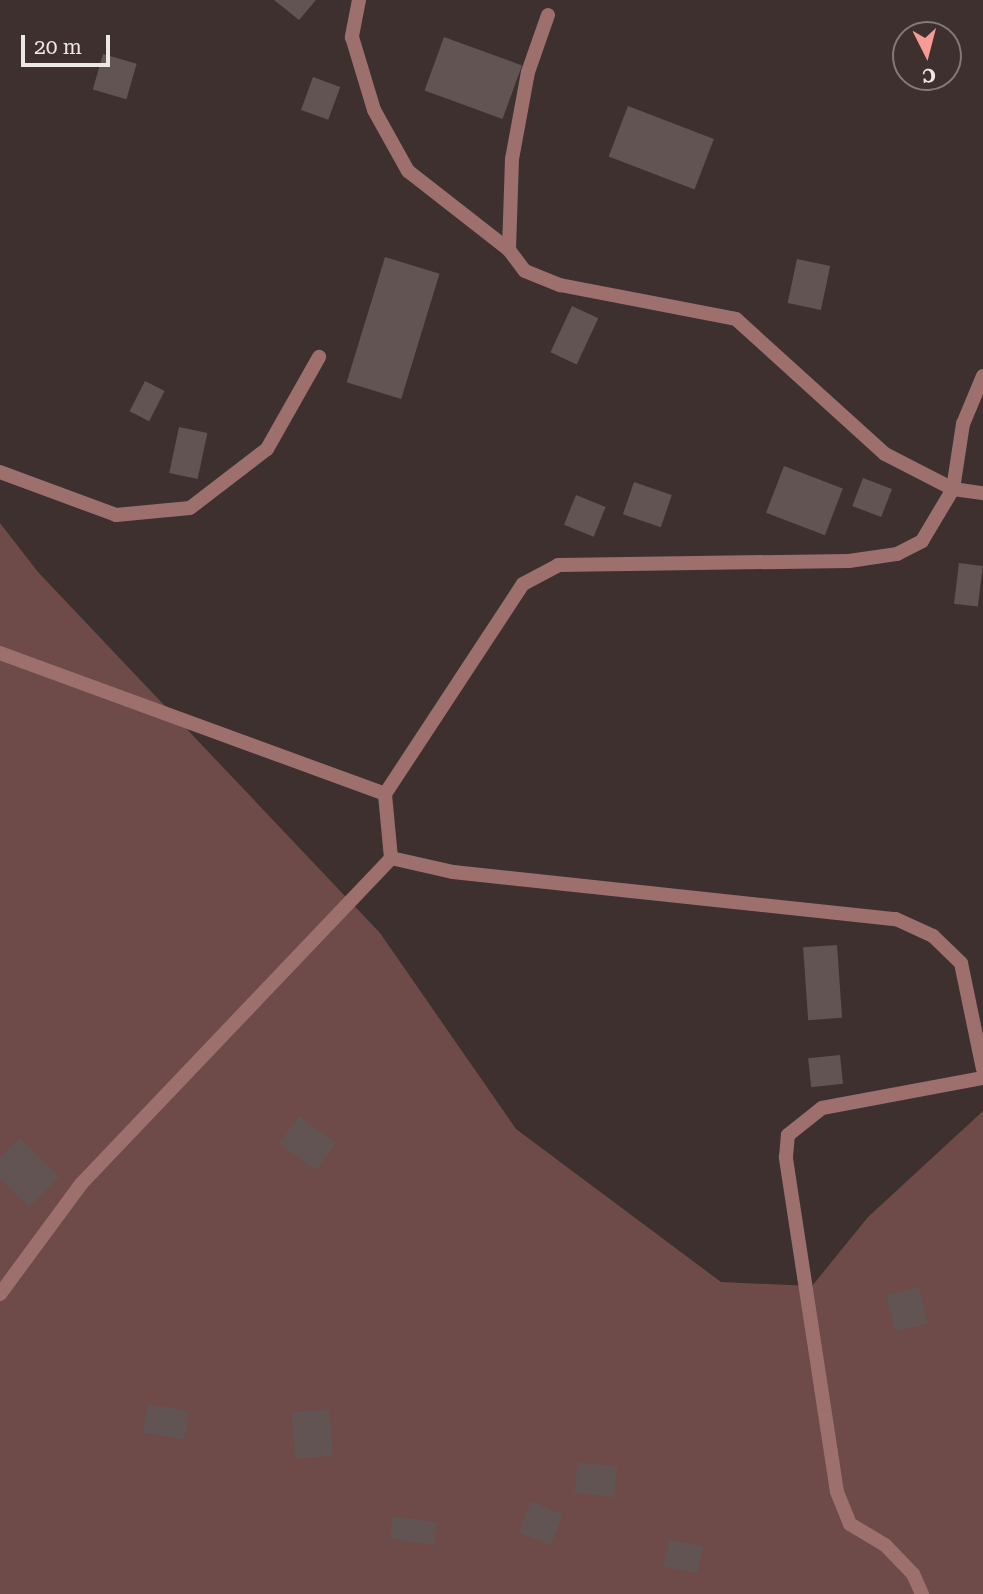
<!DOCTYPE html>
<html>
<head>
<meta charset="utf-8">
<style>
  body { margin:0 }
  #map { position:relative; width:983px; height:1594px; overflow:hidden; background:#3d302f; font-family:"Roboto Serif",serif }
  div>[style] { position:absolute }
  .green>* { inset:0; background:#6e4a48 }
  .building>* { inset:0; background:#615452; transform-origin:0 0 }
  .lane>* { height:14px; margin:-7px; padding:0 7px; transform-origin:7px; border-radius:7px; background:#9e706d }
  .street>* { height:14px; margin:-7px; padding:0 7px; transform-origin:7px; border-radius:7px; background:#9e706d }
  span { translate:-50% -50%; white-space:nowrap; text-align:center; line-height:1.15; -webkit-text-stroke:7px #3d302f; paint-order:stroke }
  .north { position:absolute; left:892px; top:21px; width:70px; height:70px; box-sizing:border-box; background:#3d302f; border:2px solid #847978; border-radius:50%; rotate:174deg; font-size:19px; font-weight:700; line-height:28px; text-align:center; color:#efe7e6 }
  .north::after { content:''; display:block; margin:auto; width:24px; height:32px; background:#f59c96; clip-path:polygon(50% 0,100% 100%,50% 72%,0 100%) }
  .scale { position:absolute; left:21px; top:35px; width:89px; height:32px; box-sizing:border-box; border:4px solid #efe7e6; border-top:0; padding-left:9px; font-size:21px; line-height:24px; white-space:nowrap; color:#efe7e6; -webkit-text-stroke:5px #3d302f; paint-order:stroke }
</style>
</head>
<body>
<div id="map">
  <div class="green">
    <div style="clip-path:polygon(0 523px,38px 572px,380px 933px,516px 1129px,721px 1282px,812px 1286px,868px 1217px,983px 1111px,983px 1594px,0 1594px)"></div>
  </div>
  <div class="building">
    <div style="clip-path:polygon(274px 0,316px 0,299px 20px)"></div>
    <div style="left:444px;top:37px;width:83px;height:57px;rotate:20deg"></div>
    <div style="left:103px;top:54px;width:35px;height:37px;rotate:16deg"></div>
    <div style="left:313px;top:77px;width:29px;height:35px;rotate:20deg"></div>
    <div style="left:628px;top:106px;width:92px;height:54px;rotate:21deg"></div>
    <div style="left:385px;top:257px;width:57px;height:131px;rotate:17deg"></div>
    <div style="left:797px;top:259px;width:34px;height:45px;rotate:12deg"></div>
    <div style="left:572px;top:306px;width:29px;height:51px;rotate:25deg"></div>
    <div style="left:145px;top:381px;width:22px;height:34px;rotate:27deg"></div>
    <div style="left:179px;top:427px;width:29px;height:47px;rotate:12deg"></div>
    <div style="left:784px;top:466px;width:63px;height:50px;rotate:21deg"></div>
    <div style="left:863px;top:478px;width:31px;height:30px;rotate:21deg"></div>
    <div style="left:634px;top:482px;width:40px;height:34px;rotate:19deg"></div>
    <div style="left:576px;top:495px;width:32px;height:32px;rotate:22deg"></div>
    <div style="left:959px;top:563px;width:24px;height:41px;rotate:7deg"></div>
    <div style="left:837px;top:945px;width:73px;height:34px;rotate:86deg"></div>
    <div style="left:840px;top:1055px;width:29px;height:32px;rotate:84deg"></div>
    <div style="left:299px;top:1116px;width:46px;height:34px;rotate:36deg"></div>
    <div style="clip-path:polygon(20px 1138px,59px 1177px,29px 1207px,0 1178px,0 1158px)"></div>
    <div style="left:919px;top:1287px;width:38px;height:34px;rotate:76deg"></div>
    <div style="left:148px;top:1404px;width:42px;height:29px;rotate:10deg"></div>
    <div style="left:329px;top:1409px;width:47px;height:38px;rotate:85deg"></div>
    <div style="left:578px;top:1462px;width:40px;height:31px;rotate:7deg"></div>
    <div style="left:531px;top:1501px;width:35px;height:34px;rotate:22deg"></div>
    <div style="left:393px;top:1516px;width:45px;height:23px;rotate:8deg"></div>
    <div style="left:669px;top:1539px;width:35px;height:28px;rotate:12deg"></div>
  </div>
  <div class="lane">
    <div style="left:359px;top:0;width:38px;rotate:101deg"></div>
    <div style="left:352px;top:37px;width:76px;rotate:73.2deg"></div>
    <div style="left:374px;top:110px;width:70px;rotate:60.9deg"></div>
    <div style="left:408px;top:171px;width:128px;rotate:38deg"></div>
    <div style="left:548px;top:15px;width:60px;rotate:109.3deg"></div>
    <div style="left:528px;top:72px;width:88px;rotate:100.4deg"></div>
    <div style="left:512px;top:159px;width:91px;rotate:91.9deg"></div>
    <div style="left:509px;top:250px;width:26px;rotate:53deg"></div>
    <div style="left:525px;top:271px;width:38px;rotate:22deg"></div>
    <div style="left:560px;top:285px;width:179px;rotate:10.9deg"></div>
    <div style="left:736px;top:319px;width:201px;rotate:42.2deg"></div>
    <div style="left:885px;top:454px;width:76px;rotate:27.2deg"></div>
    <div style="left:953px;top:489px;width:66px;rotate:-81.3deg"></div>
    <div style="left:963px;top:424px;width:52px;rotate:-67.4deg"></div>
    <div style="left:0;top:653px;width:410px;rotate:20.1deg"></div>
    <div style="left:391px;top:858px;width:64px;rotate:-95.4deg"></div>
    <div style="left:385px;top:794px;width:251px;rotate:-56.7deg"></div>
    <div style="left:523px;top:584px;width:40px;rotate:-28deg"></div>
    <div style="left:558px;top:565px;width:291px;rotate:-0.8deg"></div>
    <div style="left:849px;top:561px;width:49px;rotate:-8.3deg"></div>
    <div style="left:897px;top:554px;width:28px;rotate:-27deg"></div>
    <div style="left:922px;top:541px;width:61px;rotate:-59.2deg"></div>
    <div style="left:953px;top:489px;width:30px;rotate:8deg"></div>
  </div>
  <div class="street">
    <div style="left:0;top:472px;width:124px;rotate:20.3deg"></div>
    <div style="left:116px;top:515px;width:74px;rotate:-5.4deg"></div>
    <div style="left:190px;top:508px;width:97px;rotate:-37.5deg"></div>
    <div style="left:267px;top:449px;width:106px;rotate:-60.5deg"></div>
    <div style="left:0;top:1294px;width:137px;rotate:-53.6deg"></div>
    <div style="left:81px;top:1184px;width:450px;rotate:-46.4deg"></div>
    <div style="left:391px;top:858px;width:64px;rotate:12.7deg"></div>
    <div style="left:453px;top:872px;width:445px;rotate:6.1deg"></div>
    <div style="left:896px;top:919px;width:41px;rotate:24.7deg"></div>
    <div style="left:933px;top:936px;width:39px;rotate:44deg"></div>
    <div style="left:961px;top:963px;width:108px;rotate:78.3deg"></div>
    <div style="left:922px;top:1594px;width:22px;rotate:-114deg"></div>
    <div style="left:913px;top:1574px;width:40px;rotate:-134deg"></div>
    <div style="left:885px;top:1545px;width:41px;rotate:-149deg"></div>
    <div style="left:850px;top:1524px;width:35px;rotate:-112deg"></div>
    <div style="left:837px;top:1492px;width:339px;rotate:-98.7deg"></div>
    <div style="left:786px;top:1157px;width:22px;rotate:-85deg"></div>
    <div style="left:788px;top:1135px;width:43px;rotate:-38.5deg"></div>
    <div style="left:822px;top:1108px;width:164px;rotate:-10.6deg"></div>
  </div>
  <div class="north">С</div>
  <div class="scale">20 m</div>
</div>
</body>
</html>
